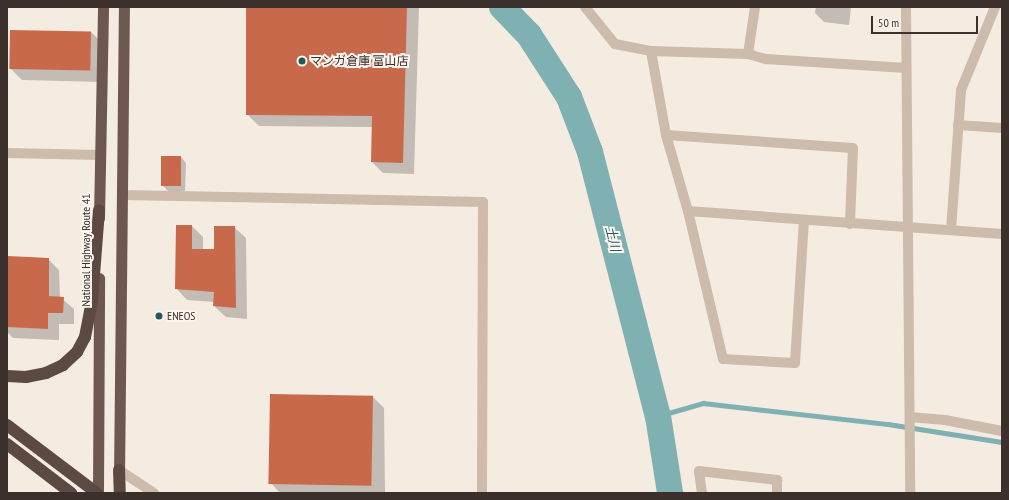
<!DOCTYPE html>
<html>
<head>
<meta charset="utf-8">
<style>
  body { margin:0 }
  #map { position:relative; width:1009px; height:500px; overflow:hidden; background:#f4ebe1; font-family:"PT Sans Narrow","Noto Sans JP",sans-serif }
  div>[style] { position:absolute }
  .shadow>* { inset:0; background:#0003; transform-origin:0 0 }
  .stream>* { height:4.5px; margin:-2.25px; padding:0 2.25px; transform-origin:2.25px; border-radius:2.25px; background:#7fb0b2 }
  .river>* { height:26px; margin:-13px; padding:0 13px; transform-origin:13px; border-radius:13px; background:#7fb0b2 }
  .building>* { inset:0; background:#c8694b; transform-origin:0 0 }
  .minor>* { height:10px; margin:-5px; padding:0 5px; transform-origin:5px; border-radius:5px; background:#cdbbac }
  .tertiary>* { height:10px; margin:-5px; padding:0 5px; transform-origin:5px; border-radius:5px; background:#cdbbac }
  .trunk>* { height:11px; margin:-5.5px; padding:0 5.5px; transform-origin:5.5px; border-radius:5.5px; background:#6c584f }
  .motorway>* { height:12px; margin:-6px; padding:0 6px; transform-origin:6px; border-radius:6px; background:#5c4a42 }
  .dots>* { width:11px; height:11px; translate:-50% -50%; box-sizing:border-box; border:2px solid #fbf5ee; border-radius:50% }
  span { translate:-50% -50%; white-space:nowrap; text-align:center; line-height:1.15; -webkit-text-stroke:4px #fbf5ee; paint-order:stroke }
  .poi-label { font-size:12px; color:#3b302b }
  .left { translate:0 -50%; text-align:left }
  .street-label { font-size:12px; color:#3b302b }
  .water-label { font-size:13px; color:#1f5a5e; font-style:italic }
  .frame { position:absolute; inset:0; border:8px solid #3b302b; pointer-events:none }
  .scale { position:absolute; left:871px; top:16px; width:107px; height:18px; box-sizing:border-box; border:2px solid #3b302b; border-top:0; padding-left:5px; font-size:12px; line-height:14px; white-space:nowrap; color:#3b302b; -webkit-text-stroke:3px #fbf5ee; paint-order:stroke }
</style>
</head>
<body>
<div id="map">
  <div class="shadow">
    <div style="clip-path:polygon(247px 7px,419px 7px,414px 174px,383px 173px,372px 162px,372px 127px,259px 126px,247px 114px)"></div>
    <div style="clip-path:polygon(816px 7px,851px 7px,849px 25px,824px 22px,815px 13px)"></div>
    <div style="left:1001px;top:26px;width:1px;height:19px"></div>
    <div style="clip-path:polygon(91px 32px,102px 43px,103px 82px,22px 80px,11px 69px)"></div>
    <div style="clip-path:polygon(181px 157px,186px 163px,185px 191px,168px 191px,162px 185px)"></div>
    <div style="clip-path:polygon(192px 226px,203px 237px,203px 250px,215px 250px,234px 227px,246px 238px,247px 319px,226px 317px,214px 306px,214px 302px,187px 300px,176px 288px)"></div>
    <div style="clip-path:polygon(7px 257px,48px 259px,59px 270px,60px 297px,74px 309px,74px 324px,59px 324px,59px 340px,13px 338px,7px 332px)"></div>
    <div style="clip-path:polygon(372px 396px,384px 408px,385px 493px,280px 493px,271px 483px)"></div>
  </div>
  <div class="stream">
    <div style="left:658px;top:416px;width:47px;rotate:-16.1deg"></div>
    <div style="left:703px;top:403px;width:186px;rotate:6.5deg"></div>
    <div style="left:888px;top:424px;width:115px;rotate:9deg"></div>
  </div>
  <div class="river">
    <div style="left:502px;top:7px;width:39px;rotate:46deg"></div>
    <div style="left:529px;top:35px;width:74px;rotate:57.2deg"></div>
    <div style="left:569px;top:97px;width:59px;rotate:69.1deg"></div>
    <div style="left:590px;top:152px;width:273px;rotate:75.6deg"></div>
    <div style="left:658px;top:416px;width:78px;rotate:81.1deg"></div>
  </div>
  <div class="building">
    <div style="clip-path:polygon(246px 7px,407px 7px,403px 163px,371px 162px,372px 116px,246px 115px)"></div>
    <div style="left:10px;top:30px;width:81px;height:39px;rotate:1deg"></div>
    <div style="left:161px;top:156px;width:20px;height:30px"></div>
    <div style="clip-path:polygon(176px 225px,192px 225px,192px 249px,214px 249px,214px 226px,235px 226px,236px 308px,213px 306px,214px 292px,175px 289px)"></div>
    <div style="clip-path:polygon(7px 256px,49px 258px,49px 296px,64px 297px,63px 313px,48px 313px,48px 329px,7px 327px)"></div>
    <div style="left:270px;top:394px;width:103px;height:90px;rotate:1deg"></div>
  </div>
  <div class="minor">
    <div style="left:585px;top:7px;width:48px;rotate:51deg"></div>
    <div style="left:615px;top:44px;width:37px;rotate:11deg"></div>
    <div style="left:651px;top:51px;width:85px;rotate:79.9deg"></div>
    <div style="left:666px;top:135px;width:79px;rotate:73.9deg"></div>
    <div style="left:688px;top:211px;width:315px;rotate:4.2deg"></div>
    <div style="left:651px;top:51px;width:97px;rotate:1.8deg"></div>
    <div style="left:748px;top:54px;width:48px;rotate:-81.5deg"></div>
    <div style="left:748px;top:54px;width:19px;rotate:16deg"></div>
    <div style="left:766px;top:59px;width:140px;rotate:3.7deg"></div>
    <div style="left:958px;top:125px;width:44px;rotate:3.9deg"></div>
    <div style="left:666px;top:135px;width:187px;rotate:4deg"></div>
    <div style="left:853px;top:148px;width:76px;rotate:92.3deg"></div>
    <div style="left:7px;top:153px;width:93px;rotate:1.2deg"></div>
    <div style="left:122px;top:195px;width:361px;rotate:1.1deg"></div>
    <div style="left:483px;top:202px;width:291px;rotate:90.2deg"></div>
    <div style="left:688px;top:211px;width:152px;rotate:76.7deg"></div>
    <div style="left:723px;top:359px;width:72px;rotate:3.2deg"></div>
    <div style="left:795px;top:363px;width:142px;rotate:-86.4deg"></div>
    <div style="left:951px;top:230px;width:140px;rotate:-85.9deg"></div>
    <div style="left:961px;top:90px;width:90px;rotate:-67.7deg"></div>
    <div style="left:910px;top:417px;width:35px;rotate:5deg"></div>
    <div style="left:945px;top:420px;width:58px;rotate:10.9deg"></div>
    <div style="left:119px;top:470px;width:42px;rotate:33.3deg"></div>
    <div style="left:702px;top:493px;width:22px;rotate:-98deg"></div>
    <div style="left:699px;top:471px;width:79px;rotate:6.6deg"></div>
    <div style="left:777px;top:480px;width:13px;rotate:90deg"></div>
  </div>
  <div class="tertiary">
    <div style="left:906px;top:7px;width:486px;rotate:89.5deg"></div>
  </div>
  <div class="trunk">
    <div style="left:99px;top:218px;width:211px;rotate:-88.9deg"></div>
    <div style="left:119px;top:478px;width:471px;rotate:-89.4deg"></div>
    <div style="left:98px;top:493px;width:215px;rotate:-89.7deg"></div>
  </div>
  <div class="motorway">
    <div style="left:7px;top:376px;width:19px;rotate:3deg"></div>
    <div style="left:26px;top:377px;width:20px;rotate:-11deg"></div>
    <div style="left:46px;top:373px;width:19px;rotate:-25deg"></div>
    <div style="left:63px;top:365px;width:19px;rotate:-43deg"></div>
    <div style="left:77px;top:352px;width:17px;rotate:-62deg"></div>
    <div style="left:85px;top:337px;width:37px;rotate:-79deg"></div>
    <div style="left:92px;top:301px;width:91px;rotate:-85.6deg"></div>
    <div style="left:7px;top:425px;width:113px;rotate:37.1deg"></div>
    <div style="left:7px;top:444px;width:81px;rotate:37.4deg"></div>
    <div style="left:119px;top:470px;width:23px;rotate:88deg"></div>
  </div>
  <div class="dots">
    <div style="left:302px;top:61px;background:#1f5a5e"></div>
    <div style="left:159px;top:316px;background:#1f5a5e"></div>
  </div>
  <div class="poi-label">
    <span class="left" style="left:310px;top:61px">マンガ倉庫 富山店</span>
    <span class="left" style="left:167px;top:316px">ENEOS</span>
  </div>
  <div class="street-label">
    <span style="left:86px;top:250px;rotate:-90deg">National Highway Route 41</span>
  </div>
  <div class="water-label">
    <span style="left:612px;top:239px;rotate:76deg">土川</span>
  </div>
  <div class="frame"></div>
  <div class="scale">50 m</div>
</div>
</body>
</html>
